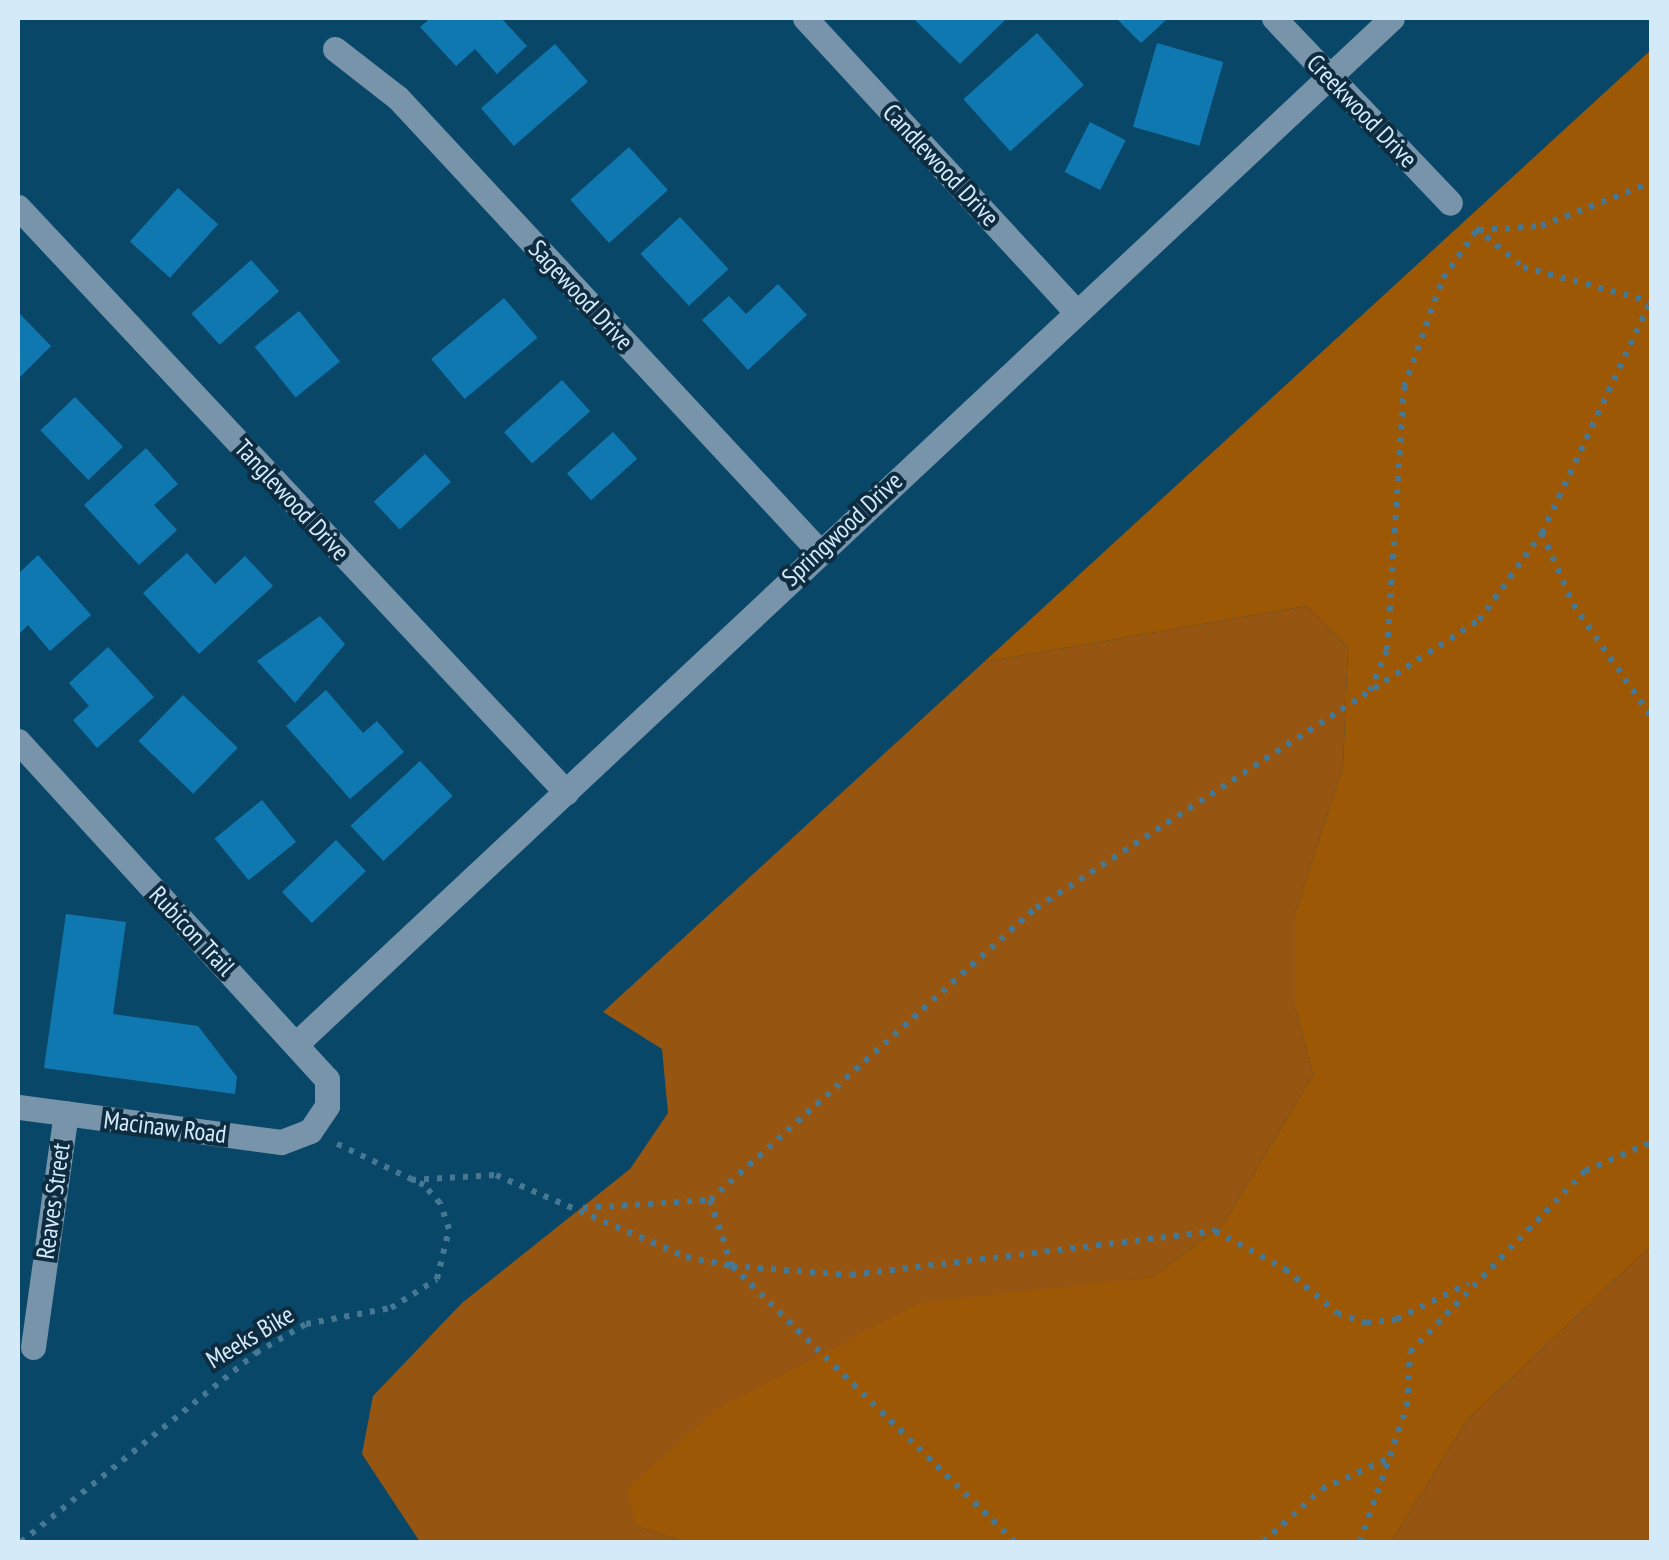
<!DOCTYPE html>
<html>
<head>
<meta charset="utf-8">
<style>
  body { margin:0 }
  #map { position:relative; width:1669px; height:1560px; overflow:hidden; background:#094769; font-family:"PT Sans Narrow",sans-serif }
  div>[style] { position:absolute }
  .green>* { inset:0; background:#965510 }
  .forest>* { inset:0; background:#9d5806 }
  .building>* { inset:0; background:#1078b0; transform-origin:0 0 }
  .path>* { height:6px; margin-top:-3px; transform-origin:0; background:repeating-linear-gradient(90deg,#467894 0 5px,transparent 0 13px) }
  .minor>* { height:25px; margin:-12.5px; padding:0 12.5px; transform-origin:12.5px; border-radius:12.5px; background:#7794aa }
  span { translate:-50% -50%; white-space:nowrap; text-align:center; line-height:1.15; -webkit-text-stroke:8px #0d2c40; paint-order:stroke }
  .street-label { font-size:25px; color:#d5eaf9 }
  .frame { position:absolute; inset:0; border:20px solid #d5eaf9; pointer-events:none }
</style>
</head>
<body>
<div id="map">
  <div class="green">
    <div style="clip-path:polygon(1307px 606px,1348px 648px,1343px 766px,1295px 913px,1295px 1007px,1313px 1075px,1222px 1226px,1152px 1277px,1042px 1291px,636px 1526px,684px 1542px,420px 1542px,362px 1454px,373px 1396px,462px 1303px,630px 1169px,668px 1113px,662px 1049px,603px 1012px,984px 662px)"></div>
    <div style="clip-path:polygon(1651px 1246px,1651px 1542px,1391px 1542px,1468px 1419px)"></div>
  </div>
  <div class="forest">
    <div style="clip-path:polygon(1651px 50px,1651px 1246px,1468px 1419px,1391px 1542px,684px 1542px,636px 1526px,627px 1489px,715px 1410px,920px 1303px,1152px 1277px,1222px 1226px,1313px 1075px,1295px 1007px,1295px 913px,1343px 766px,1348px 648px,1307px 606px,984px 662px)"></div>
  </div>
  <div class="building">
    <div style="clip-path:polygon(431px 18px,501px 18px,527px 46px,497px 74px,475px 49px,456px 66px,420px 27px)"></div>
    <div style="clip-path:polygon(913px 18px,1007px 18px,960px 64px)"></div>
    <div style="clip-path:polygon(1116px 18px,1168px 18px,1141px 43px)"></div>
    <div style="left:1037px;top:33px;width:70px;height:99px;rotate:48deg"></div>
    <div style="left:1157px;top:43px;width:69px;height:87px;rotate:16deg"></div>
    <div style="left:555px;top:44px;width:50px;height:98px;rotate:49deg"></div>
    <div style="left:1090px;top:122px;width:40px;height:56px;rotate:27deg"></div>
    <div style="left:629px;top:147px;width:58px;height:79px;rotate:48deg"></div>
    <div style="left:178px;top:188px;width:54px;height:72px;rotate:42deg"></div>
    <div style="left:680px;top:217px;width:71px;height:54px;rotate:47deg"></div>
    <div style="left:251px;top:260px;width:42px;height:80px;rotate:48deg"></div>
    <div style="clip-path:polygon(778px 284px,807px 315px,748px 370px,702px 320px,729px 296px,746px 314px)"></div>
    <div style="left:504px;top:298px;width:52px;height:95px;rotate:50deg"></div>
    <div style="left:299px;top:311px;width:65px;height:57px;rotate:51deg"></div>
    <div style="clip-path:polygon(18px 312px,51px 346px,18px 379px)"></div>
    <div style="left:562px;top:380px;width:42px;height:78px;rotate:48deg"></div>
    <div style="left:75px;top:397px;width:69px;height:48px;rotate:46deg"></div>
    <div style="left:613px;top:432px;width:36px;height:62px;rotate:48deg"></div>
    <div style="clip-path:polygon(146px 448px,178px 484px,154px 505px,177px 530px,139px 565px,84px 505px)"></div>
    <div style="left:425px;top:454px;width:38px;height:70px;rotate:47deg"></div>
    <div style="clip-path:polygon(187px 553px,215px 584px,245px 556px,273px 586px,199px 654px,143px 593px)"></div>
    <div style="clip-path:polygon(38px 555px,91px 615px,50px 651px,28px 625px,18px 635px,18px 574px)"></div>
    <div style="clip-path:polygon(320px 616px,345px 644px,295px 703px,257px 661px)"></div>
    <div style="clip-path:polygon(108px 647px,154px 697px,97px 748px,73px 720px,89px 706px,69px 683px)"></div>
    <div style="clip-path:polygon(326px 690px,363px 733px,377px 721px,404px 752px,350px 799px,286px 726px)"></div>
    <div style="left:183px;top:695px;width:76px;height:64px;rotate:44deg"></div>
    <div style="left:420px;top:761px;width:48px;height:95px;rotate:47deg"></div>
    <div style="left:262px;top:800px;width:54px;height:61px;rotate:51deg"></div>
    <div style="left:336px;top:840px;width:43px;height:75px;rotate:46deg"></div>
    <div style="clip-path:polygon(66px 914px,126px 922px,113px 1014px,198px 1026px,237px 1077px,235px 1094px,44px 1068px)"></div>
  </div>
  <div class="path">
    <div style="left:1476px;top:228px;width:61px;rotate:39.7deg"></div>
    <div style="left:1523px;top:267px;width:131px;rotate:15.1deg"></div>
    <div style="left:1479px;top:230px;width:62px;rotate:-3.7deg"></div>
    <div style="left:1541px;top:226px;width:119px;rotate:-21.6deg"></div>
    <div style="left:1542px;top:533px;width:77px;rotate:66.4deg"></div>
    <div style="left:1573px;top:604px;width:139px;rotate:55.3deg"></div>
    <div style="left:1370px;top:691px;width:44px;rotate:-67.5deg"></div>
    <div style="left:1387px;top:650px;width:264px;rotate:-86.3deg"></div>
    <div style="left:1404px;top:387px;width:116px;rotate:-70.3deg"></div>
    <div style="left:1443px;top:278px;width:59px;rotate:-54.7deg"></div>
    <div style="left:411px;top:1180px;width:85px;rotate:-3.4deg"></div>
    <div style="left:496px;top:1175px;width:207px;rotate:23.3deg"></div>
    <div style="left:686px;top:1257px;width:47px;rotate:11.1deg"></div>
    <div style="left:732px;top:1266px;width:119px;rotate:4.3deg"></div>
    <div style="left:851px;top:1275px;width:367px;rotate:-6.9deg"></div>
    <div style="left:1215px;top:1231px;width:80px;rotate:28.5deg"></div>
    <div style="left:1285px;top:1269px;width:68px;rotate:40.2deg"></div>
    <div style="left:1337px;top:1313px;width:31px;rotate:19deg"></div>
    <div style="left:1366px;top:1323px;width:31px;rotate:-7deg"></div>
    <div style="left:1397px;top:1319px;width:80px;rotate:-26.6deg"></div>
    <div style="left:710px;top:1200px;width:70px;rotate:71.6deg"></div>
    <div style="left:732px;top:1266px;width:395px;rotate:44.3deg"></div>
    <div style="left:583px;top:1208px;width:127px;rotate:-3.6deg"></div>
    <div style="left:710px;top:1200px;width:438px;rotate:-41.9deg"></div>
    <div style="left:1036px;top:908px;width:528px;rotate:-33.03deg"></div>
    <div style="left:1479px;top:620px;width:107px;rotate:-54.1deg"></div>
    <div style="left:1542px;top:533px;width:259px;rotate:-64.9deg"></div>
    <div style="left:21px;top:1542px;width:302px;rotate:-38.8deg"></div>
    <div style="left:256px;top:1353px;width:58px;rotate:-30.1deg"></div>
    <div style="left:306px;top:1324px;width:86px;rotate:-10.7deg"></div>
    <div style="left:391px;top:1308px;width:54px;rotate:-32.2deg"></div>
    <div style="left:437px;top:1279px;width:51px;rotate:-76.5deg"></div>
    <div style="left:449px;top:1229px;width:28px;rotate:-109deg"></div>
    <div style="left:440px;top:1203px;width:24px;rotate:-132deg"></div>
    <div style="left:424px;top:1185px;width:98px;rotate:-154.7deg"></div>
    <div style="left:1263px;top:1542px;width:79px;rotate:-41.9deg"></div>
    <div style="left:1322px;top:1489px;width:74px;rotate:-24.8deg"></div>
    <div style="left:1360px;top:1542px;width:144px;rotate:-70.9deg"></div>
    <div style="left:1407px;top:1406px;width:54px;rotate:-86.8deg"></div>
    <div style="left:1410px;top:1352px;width:252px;rotate:-46deg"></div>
    <div style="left:1585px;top:1171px;width:73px;rotate:-23.4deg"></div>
  </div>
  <div class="minor">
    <div style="left:805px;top:18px;width:400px;rotate:47.3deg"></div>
    <div style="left:1274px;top:18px;width:255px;rotate:46.4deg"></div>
    <div style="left:335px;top:49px;width:80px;rotate:37.9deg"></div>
    <div style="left:398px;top:98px;width:617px;rotate:47.1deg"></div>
    <div style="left:18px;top:207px;width:802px;rotate:46.87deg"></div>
    <div style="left:18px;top:741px;width:458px;rotate:47.6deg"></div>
    <div style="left:327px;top:1079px;width:27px;rotate:90deg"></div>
    <div style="left:327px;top:1106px;width:30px;rotate:124deg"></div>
    <div style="left:310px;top:1131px;width:31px;rotate:159deg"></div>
    <div style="left:281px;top:1142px;width:265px;rotate:-172.4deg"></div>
    <div style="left:296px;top:1044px;width:1501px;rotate:-43.11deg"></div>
    <div style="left:33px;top:1347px;width:236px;rotate:-82deg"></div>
  </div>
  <div class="street-label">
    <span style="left:1362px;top:111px;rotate:46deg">Creekwood Drive</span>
    <span style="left:941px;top:165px;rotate:47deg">Candlewood Drive</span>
    <span style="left:581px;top:295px;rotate:47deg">Sagewood Drive</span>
    <span style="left:292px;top:500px;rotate:47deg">Tanglewood Drive</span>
    <span style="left:842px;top:529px;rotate:-43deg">Springwood Drive</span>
    <span style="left:192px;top:931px;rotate:47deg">Rubicon Trail</span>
    <span style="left:165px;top:1127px;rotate:7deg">Macinaw Road</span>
    <span style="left:53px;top:1201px;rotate:-82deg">Reaves Street</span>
    <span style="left:250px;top:1337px;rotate:-31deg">Meeks Bike</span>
  </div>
  <div class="frame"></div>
</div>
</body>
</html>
